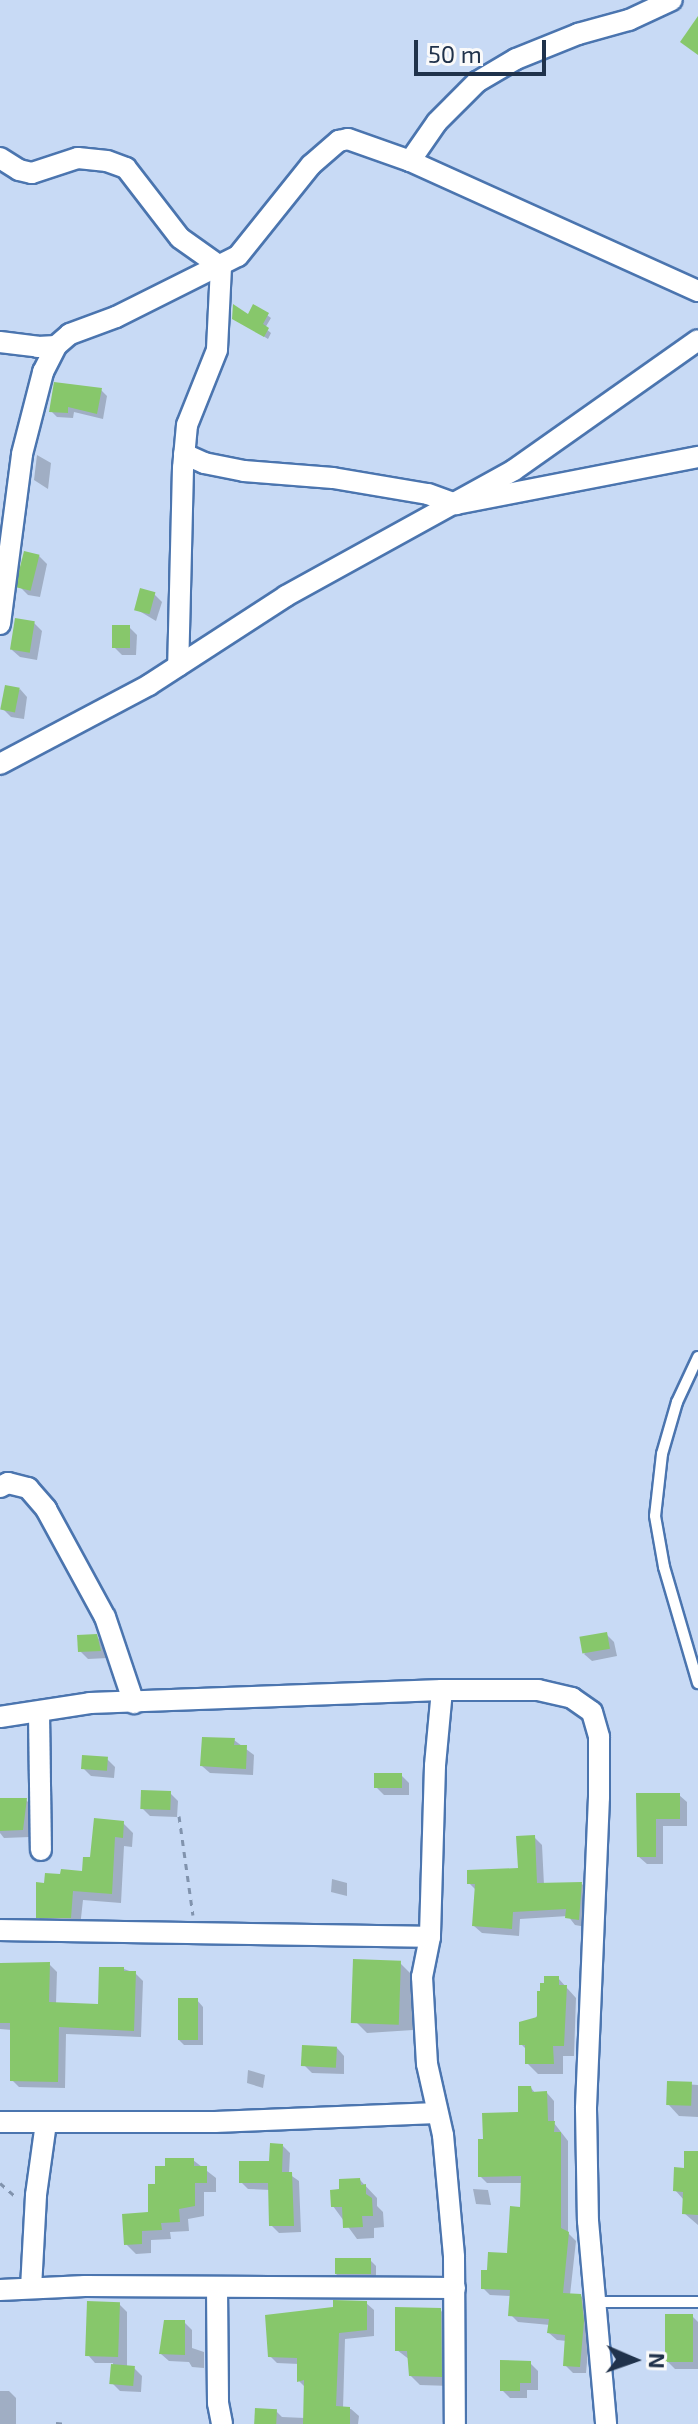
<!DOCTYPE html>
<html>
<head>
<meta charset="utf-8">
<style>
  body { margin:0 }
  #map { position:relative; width:698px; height:2424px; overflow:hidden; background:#c8daf5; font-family:"Exo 2",sans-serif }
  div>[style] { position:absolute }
  .shadow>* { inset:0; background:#0003 }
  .building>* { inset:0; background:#87c76b; transform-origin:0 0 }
  .path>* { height:3px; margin-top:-1.5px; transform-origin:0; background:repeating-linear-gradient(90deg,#8193ad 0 6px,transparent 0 12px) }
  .roads { filter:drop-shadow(2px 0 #4b75af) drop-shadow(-2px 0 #4b75af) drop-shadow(0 2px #4b75af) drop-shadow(0 -2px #4b75af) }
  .lane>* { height:10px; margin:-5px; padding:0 5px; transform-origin:5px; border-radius:5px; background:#fff }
  .street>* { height:20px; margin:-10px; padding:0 10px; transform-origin:10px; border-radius:10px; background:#fff }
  span { translate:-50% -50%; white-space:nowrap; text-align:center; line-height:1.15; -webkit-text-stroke:6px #fafafa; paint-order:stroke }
  .north { position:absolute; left:594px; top:2320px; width:80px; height:80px; -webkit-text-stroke:6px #fafafa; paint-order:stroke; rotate:92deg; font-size:22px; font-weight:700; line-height:32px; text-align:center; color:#20324b }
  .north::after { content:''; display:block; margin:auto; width:28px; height:36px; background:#20324b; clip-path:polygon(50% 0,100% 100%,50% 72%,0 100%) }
  .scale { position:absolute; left:414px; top:40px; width:132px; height:36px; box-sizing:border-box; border:4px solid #20324b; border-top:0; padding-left:10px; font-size:24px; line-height:28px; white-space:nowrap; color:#20324b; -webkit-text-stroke:6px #fafafa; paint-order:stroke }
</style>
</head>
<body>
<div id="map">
  <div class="shadow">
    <div style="clip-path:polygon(267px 315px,271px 318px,265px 328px,271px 333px,268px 339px,234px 318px)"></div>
    <div style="clip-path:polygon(101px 390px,107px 396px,103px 419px,74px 412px,73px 418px,57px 417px,51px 411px)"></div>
    <div style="clip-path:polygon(37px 455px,51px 463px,48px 489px,34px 480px)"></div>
    <div style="clip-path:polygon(39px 556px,47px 564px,40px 597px,28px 595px,20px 587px)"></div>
    <div style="clip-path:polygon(154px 594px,162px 602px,156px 621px,136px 609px)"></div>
    <div style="clip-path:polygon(34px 623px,42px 631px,37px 660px,20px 657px,12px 650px)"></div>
    <div style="clip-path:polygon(129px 627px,137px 635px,136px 655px,122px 655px,114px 647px)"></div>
    <div style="clip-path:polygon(20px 689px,27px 697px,24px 719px,11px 717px,3px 709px)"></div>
    <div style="clip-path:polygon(606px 1634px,614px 1642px,617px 1656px,592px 1661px,584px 1654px)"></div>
    <div style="clip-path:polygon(96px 1636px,104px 1644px,108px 1658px,88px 1659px,80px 1651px)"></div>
    <div style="clip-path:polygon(234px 1740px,254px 1755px,253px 1775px,210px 1773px,202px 1766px)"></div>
    <div style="clip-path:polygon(107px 1759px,115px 1767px,114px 1778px,91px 1776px,83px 1768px)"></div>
    <div style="clip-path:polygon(401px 1775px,409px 1783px,409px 1795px,384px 1795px,376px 1787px)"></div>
    <div style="clip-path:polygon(170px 1793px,178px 1801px,177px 1817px,150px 1816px,142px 1808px)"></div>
    <div style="clip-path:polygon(638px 1795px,679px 1795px,687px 1802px,687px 1826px,663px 1826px,663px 1864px,647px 1864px,639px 1857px)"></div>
    <div style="clip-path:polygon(0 1800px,26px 1800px,34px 1808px,30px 1837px,4px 1838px,0 1833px)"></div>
    <div style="clip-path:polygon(123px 1823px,133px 1833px,132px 1847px,124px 1846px,121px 1903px,83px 1900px,80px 1927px,48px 1927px,38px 1917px,46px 1885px,84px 1873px)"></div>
    <div style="clip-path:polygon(534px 1837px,542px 1845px,544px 1885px,582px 1884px,589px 1892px,586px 1927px,575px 1925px,568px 1916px,520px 1919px,519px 1936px,482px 1933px,474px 1926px,476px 1890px,469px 1883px,520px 1870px)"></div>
    <div style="clip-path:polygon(332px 1879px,347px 1883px,347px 1896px,331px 1892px)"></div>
    <div style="clip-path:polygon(400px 1963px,411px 1974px,413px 2030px,367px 2033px,356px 2022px)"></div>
    <div style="clip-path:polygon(49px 1964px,57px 1972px,56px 2004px,100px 2006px,124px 1969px,135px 1973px,143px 1981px,141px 2037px,66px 2034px,65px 2088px,19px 2087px,12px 2080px,12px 2030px,0 2029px,0 1965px)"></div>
    <div style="clip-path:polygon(558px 1978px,576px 1998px,574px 2056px,563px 2056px,563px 2074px,538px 2074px,527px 2063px,527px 2050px,521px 2044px)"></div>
    <div style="clip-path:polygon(197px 2000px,203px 2007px,203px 2045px,184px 2045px,178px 2039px)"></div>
    <div style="clip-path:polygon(337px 2048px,344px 2056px,344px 2074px,312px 2073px,304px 2065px)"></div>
    <div style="clip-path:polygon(248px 2070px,265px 2075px,263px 2088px,247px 2083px)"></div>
    <div style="clip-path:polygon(669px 2083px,698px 2085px,698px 2117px,679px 2116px,668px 2104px)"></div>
    <div style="clip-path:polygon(531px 2088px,536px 2094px,547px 2093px,554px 2101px,554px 2123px,568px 2141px,568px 2233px,576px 2241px,570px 2295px,581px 2296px,588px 2304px,590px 2329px,586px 2373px,573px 2373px,565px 2365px,567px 2341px,557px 2340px,549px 2333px,550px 2325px,518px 2322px,511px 2315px,512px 2296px,490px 2295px,483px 2288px,489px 2272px,509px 2255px,522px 2209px,523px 2183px,487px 2183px,480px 2176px,485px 2141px,520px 2114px)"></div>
    <div style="clip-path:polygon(283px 2146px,290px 2153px,289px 2174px,299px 2181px,301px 2232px,279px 2233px,271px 2225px,271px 2190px,248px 2189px,241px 2182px,271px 2163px)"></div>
    <div style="clip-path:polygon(698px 2153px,698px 2225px,684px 2213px,684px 2200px,675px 2190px)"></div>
    <div style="clip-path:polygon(193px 2160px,216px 2178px,216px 2192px,204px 2192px,204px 2216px,188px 2219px,189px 2231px,170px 2232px,171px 2239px,151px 2240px,151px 2253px,136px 2254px,126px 2244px,150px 2214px,157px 2186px)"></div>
    <div style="clip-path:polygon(360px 2180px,377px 2198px,377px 2206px,383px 2212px,384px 2227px,374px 2228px,374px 2238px,357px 2239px,333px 2206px,341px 2191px)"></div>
    <div style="clip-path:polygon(473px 2189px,488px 2190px,491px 2205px,476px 2204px)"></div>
    <div style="clip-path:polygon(370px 2260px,376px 2266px,376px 2280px,342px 2280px,336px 2274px)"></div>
    <div style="clip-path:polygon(366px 2303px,374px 2310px,374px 2336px,345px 2339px,343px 2409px,351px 2409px,359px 2416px,358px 2424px,256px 2424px,276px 2411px,282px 2417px,305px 2418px,305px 2387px,299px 2381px,299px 2364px,277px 2363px,270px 2356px)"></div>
    <div style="clip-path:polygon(119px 2304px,127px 2312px,127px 2367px,134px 2368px,142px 2376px,141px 2392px,120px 2391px,112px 2383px,113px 2363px,95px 2363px,88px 2355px)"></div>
    <div style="clip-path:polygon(440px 2310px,450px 2319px,451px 2386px,420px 2385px,410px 2375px,410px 2360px,397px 2350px)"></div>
    <div style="clip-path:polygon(692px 2316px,698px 2322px,698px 2369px,675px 2369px,667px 2361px)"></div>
    <div style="clip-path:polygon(184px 2322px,192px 2330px,192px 2348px,204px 2352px,204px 2368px,192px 2367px,189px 2362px,169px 2361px,161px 2354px)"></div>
    <div style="clip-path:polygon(530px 2363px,538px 2371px,538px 2390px,527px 2390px,527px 2398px,510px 2398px,502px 2390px)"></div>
    <div style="clip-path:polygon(0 2391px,9px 2391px,16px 2398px,16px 2424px,0 2424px)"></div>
  </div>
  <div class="building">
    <div style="clip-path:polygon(698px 16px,698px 55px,680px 42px)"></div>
    <div style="clip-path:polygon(233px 304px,248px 314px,253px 304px,269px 313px,263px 324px,269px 328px,264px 337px,232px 319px)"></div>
    <div style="clip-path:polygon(54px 382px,102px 388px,97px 414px,68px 407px,68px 413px,49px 412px)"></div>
    <div style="left:24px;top:551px;width:16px;height:37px;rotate:14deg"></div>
    <div style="left:140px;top:588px;width:16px;height:23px;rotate:15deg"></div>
    <div style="left:15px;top:618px;width:20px;height:32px;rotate:9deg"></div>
    <div style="left:112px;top:625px;width:18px;height:23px"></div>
    <div style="left:5px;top:685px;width:15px;height:25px;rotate:11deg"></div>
    <div style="left:607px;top:1632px;width:17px;height:28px;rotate:80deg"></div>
    <div style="clip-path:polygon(97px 1634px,101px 1651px,78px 1652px,77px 1635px)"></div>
    <div style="clip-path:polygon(202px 1737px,235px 1738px,234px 1745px,247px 1745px,246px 1769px,200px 1766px)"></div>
    <div style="left:82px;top:1755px;width:26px;height:14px;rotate:4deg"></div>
    <div style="left:374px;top:1773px;width:28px;height:15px"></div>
    <div style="left:141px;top:1790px;width:30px;height:19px;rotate:2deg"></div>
    <div style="clip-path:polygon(636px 1793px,680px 1793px,680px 1819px,656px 1819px,656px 1857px,637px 1857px)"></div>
    <div style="clip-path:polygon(0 1798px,27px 1798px,23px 1830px,0 1831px)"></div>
    <div style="clip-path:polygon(94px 1818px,124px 1821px,123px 1838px,115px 1837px,112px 1894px,73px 1891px,71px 1918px,36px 1918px,36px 1882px,44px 1883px,45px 1873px,60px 1874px,61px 1869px,82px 1871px,83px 1857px,90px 1857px)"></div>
    <div style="clip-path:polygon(535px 1835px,537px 1883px,582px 1882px,579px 1920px,565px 1918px,566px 1909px,513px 1912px,512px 1929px,472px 1926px,475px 1884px,467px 1884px,467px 1870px,518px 1868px,516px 1836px)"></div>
    <div style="left:353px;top:1959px;width:48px;height:64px;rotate:2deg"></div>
    <div style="clip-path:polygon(50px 1962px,49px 2002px,98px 2004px,99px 1967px,124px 1967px,124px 1971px,136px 1971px,134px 2031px,59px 2027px,58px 2082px,10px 2081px,10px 2023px,0 2023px,0 1963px)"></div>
    <div style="clip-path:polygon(544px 1976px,559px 1976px,559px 1985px,567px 1985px,564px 2046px,553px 2046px,554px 2064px,525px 2064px,525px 2045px,519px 2045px,519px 2022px,537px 2017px,537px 1991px,540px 1991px,540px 1983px,544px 1983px)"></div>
    <div style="left:178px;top:1998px;width:20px;height:42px"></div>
    <div style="left:302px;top:2045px;width:35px;height:21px;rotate:3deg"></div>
    <div style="left:667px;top:2081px;width:25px;height:24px;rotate:2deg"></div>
    <div style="clip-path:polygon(518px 2086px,531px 2086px,532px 2092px,547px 2091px,548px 2121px,555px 2121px,554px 2132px,561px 2132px,561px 2228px,569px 2232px,563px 2293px,581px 2294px,584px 2321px,580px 2367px,563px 2366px,565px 2335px,547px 2333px,549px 2319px,508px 2316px,510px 2290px,481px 2289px,481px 2270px,487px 2270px,488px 2252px,507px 2253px,510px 2206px,520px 2207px,521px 2176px,478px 2177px,478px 2139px,483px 2139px,482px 2113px,518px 2112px)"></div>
    <div style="clip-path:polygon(270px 2143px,283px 2144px,282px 2172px,292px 2172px,294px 2226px,269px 2226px,268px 2183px,239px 2183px,239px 2161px,269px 2161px)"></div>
    <div style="clip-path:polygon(684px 2151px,698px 2151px,698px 2215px,682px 2214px,683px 2192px,673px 2191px,674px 2167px,684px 2168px)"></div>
    <div style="clip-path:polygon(165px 2158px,194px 2158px,194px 2166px,207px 2166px,207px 2183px,195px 2183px,195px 2206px,179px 2209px,180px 2222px,161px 2223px,162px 2230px,142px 2231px,142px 2244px,124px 2245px,122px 2214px,148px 2212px,148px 2184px,155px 2184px,155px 2166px,165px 2166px)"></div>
    <div style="clip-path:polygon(360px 2178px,361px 2185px,366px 2184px,366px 2194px,372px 2198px,373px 2216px,362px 2216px,363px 2227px,343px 2228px,342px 2207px,331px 2207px,330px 2190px,339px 2189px,339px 2179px)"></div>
    <div style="left:335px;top:2258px;width:36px;height:16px"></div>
    <div style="clip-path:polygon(333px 2300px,367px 2301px,367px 2330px,339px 2333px,336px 2406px,350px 2407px,350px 2424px,303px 2424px,304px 2380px,297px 2382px,297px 2358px,268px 2357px,265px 2315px,333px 2307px)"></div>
    <div style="left:87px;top:2301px;width:33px;height:55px;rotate:2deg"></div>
    <div style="clip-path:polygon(395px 2307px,441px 2308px,442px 2377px,409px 2376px,407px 2351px,395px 2351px)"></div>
    <div style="left:665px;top:2314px;width:28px;height:48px"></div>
    <div style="clip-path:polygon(164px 2320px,185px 2320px,185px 2355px,159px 2354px)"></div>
    <div style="clip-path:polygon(500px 2360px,531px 2361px,531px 2383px,520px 2383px,520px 2391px,500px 2391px)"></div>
    <div style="left:111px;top:2364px;width:24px;height:20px;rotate:5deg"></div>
    <div style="left:255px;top:2408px;width:22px;height:16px;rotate:3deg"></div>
  </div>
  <div class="path">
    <div style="left:179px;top:1816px;width:100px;rotate:82deg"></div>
    <div style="left:0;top:2183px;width:21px;rotate:41deg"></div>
    <div style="left:56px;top:2423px;width:11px;rotate:5deg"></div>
  </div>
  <div class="roads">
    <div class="lane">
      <div style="left:698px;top:1357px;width:50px;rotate:115deg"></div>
      <div style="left:677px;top:1402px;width:54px;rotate:106.1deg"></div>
      <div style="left:662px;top:1454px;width:62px;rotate:96.4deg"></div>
      <div style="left:655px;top:1516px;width:52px;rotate:80deg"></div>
      <div style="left:664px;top:1567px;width:121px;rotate:73.7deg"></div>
      <div style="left:597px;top:2302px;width:101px"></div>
    </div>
    <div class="street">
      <div style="left:0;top:158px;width:22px;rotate:32deg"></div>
      <div style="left:19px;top:170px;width:13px;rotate:13deg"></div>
      <div style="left:32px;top:173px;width:48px;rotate:-18.1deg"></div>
      <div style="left:78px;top:158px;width:29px;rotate:6deg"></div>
      <div style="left:107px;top:161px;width:20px;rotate:20deg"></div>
      <div style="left:126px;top:168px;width:88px;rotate:52.4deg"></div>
      <div style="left:180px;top:238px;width:50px;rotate:35.3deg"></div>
      <div style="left:221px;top:267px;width:83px;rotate:92.8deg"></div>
      <div style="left:217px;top:350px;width:81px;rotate:111.8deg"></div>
      <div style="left:187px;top:425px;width:43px;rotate:95.3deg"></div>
      <div style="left:183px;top:468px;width:198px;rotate:91.4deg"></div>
      <div style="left:410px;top:161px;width:47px;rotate:-55.3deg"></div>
      <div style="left:437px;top:122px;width:57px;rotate:-45deg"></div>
      <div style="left:477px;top:82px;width:45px;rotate:-30.5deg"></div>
      <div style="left:516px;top:59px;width:67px;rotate:-22deg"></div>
      <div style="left:578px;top:34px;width:53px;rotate:-15.4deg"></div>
      <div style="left:629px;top:20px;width:47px;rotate:-24.9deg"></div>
      <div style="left:0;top:342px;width:38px;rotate:7deg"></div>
      <div style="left:38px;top:347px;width:18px;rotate:-3deg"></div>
      <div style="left:184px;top:454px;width:22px;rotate:24deg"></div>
      <div style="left:204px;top:463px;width:41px;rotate:11.3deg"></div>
      <div style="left:244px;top:471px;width:89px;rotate:4.5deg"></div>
      <div style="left:333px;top:478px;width:96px;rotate:9.6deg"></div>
      <div style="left:428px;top:494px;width:30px;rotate:20deg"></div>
      <div style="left:456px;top:504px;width:247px;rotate:-11deg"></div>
      <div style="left:0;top:624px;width:171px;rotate:-82.6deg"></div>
      <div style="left:22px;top:454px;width:85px;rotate:-75.6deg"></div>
      <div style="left:43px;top:372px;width:29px;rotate:-63deg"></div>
      <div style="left:56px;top:346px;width:18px;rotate:-41deg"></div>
      <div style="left:70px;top:334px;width:49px;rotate:-20.3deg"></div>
      <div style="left:116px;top:317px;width:136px;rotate:-26.6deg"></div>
      <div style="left:238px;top:256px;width:117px;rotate:-51.3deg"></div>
      <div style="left:311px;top:165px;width:37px;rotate:-41deg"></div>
      <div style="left:339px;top:141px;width:9px;rotate:-13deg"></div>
      <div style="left:348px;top:139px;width:66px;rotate:19.5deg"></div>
      <div style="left:410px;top:161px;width:316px;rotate:24.3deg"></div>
      <div style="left:0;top:764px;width:169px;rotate:-27.9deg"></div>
      <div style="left:149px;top:685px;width:163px;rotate:-33deg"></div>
      <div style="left:286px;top:596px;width:260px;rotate:-28.9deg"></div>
      <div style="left:514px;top:470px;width:225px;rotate:-35.2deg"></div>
      <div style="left:0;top:1487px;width:9px;rotate:-27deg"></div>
      <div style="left:8px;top:1483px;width:21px;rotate:14deg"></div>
      <div style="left:28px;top:1488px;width:28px;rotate:49deg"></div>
      <div style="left:46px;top:1509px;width:123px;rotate:61.4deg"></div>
      <div style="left:105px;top:1617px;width:91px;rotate:71.4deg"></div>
      <div style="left:442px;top:1690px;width:76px;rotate:95.3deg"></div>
      <div style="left:435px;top:1766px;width:171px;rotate:91.7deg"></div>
      <div style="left:430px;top:1937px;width:41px;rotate:101.3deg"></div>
      <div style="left:422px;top:1977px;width:87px;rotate:86.7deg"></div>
      <div style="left:427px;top:2064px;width:73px;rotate:77.3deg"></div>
      <div style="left:443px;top:2135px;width:122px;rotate:84.8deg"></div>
      <div style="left:454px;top:2257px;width:167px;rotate:89.7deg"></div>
      <div style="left:39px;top:1713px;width:137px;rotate:89.2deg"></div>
      <div style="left:0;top:1717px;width:91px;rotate:-8.8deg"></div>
      <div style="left:90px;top:1703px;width:352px;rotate:-2.1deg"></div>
      <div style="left:442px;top:1690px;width:96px"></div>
      <div style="left:538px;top:1690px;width:35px;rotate:13deg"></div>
      <div style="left:572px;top:1698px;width:24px;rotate:35deg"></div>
      <div style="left:592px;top:1712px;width:26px;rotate:74deg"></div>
      <div style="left:599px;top:1737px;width:60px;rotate:90deg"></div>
      <div style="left:599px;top:1797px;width:312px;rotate:92.4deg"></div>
      <div style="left:586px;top:2109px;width:112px;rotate:89deg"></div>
      <div style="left:588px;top:2221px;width:204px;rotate:84.9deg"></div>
      <div style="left:0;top:1930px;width:430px;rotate:0.9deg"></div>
      <div style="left:0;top:2122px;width:215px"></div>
      <div style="left:215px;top:2122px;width:222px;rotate:-2.3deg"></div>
      <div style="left:217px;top:2287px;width:116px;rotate:89.5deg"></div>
      <div style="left:218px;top:2403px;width:21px;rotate:79deg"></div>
      <div style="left:31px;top:2288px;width:93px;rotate:-86.9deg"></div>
      <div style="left:36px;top:2195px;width:73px;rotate:-82.1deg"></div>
      <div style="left:0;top:2290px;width:85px;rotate:-2.7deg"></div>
      <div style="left:85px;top:2286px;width:370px;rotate:0.3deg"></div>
    </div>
  </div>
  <div class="north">N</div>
  <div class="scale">50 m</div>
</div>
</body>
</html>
